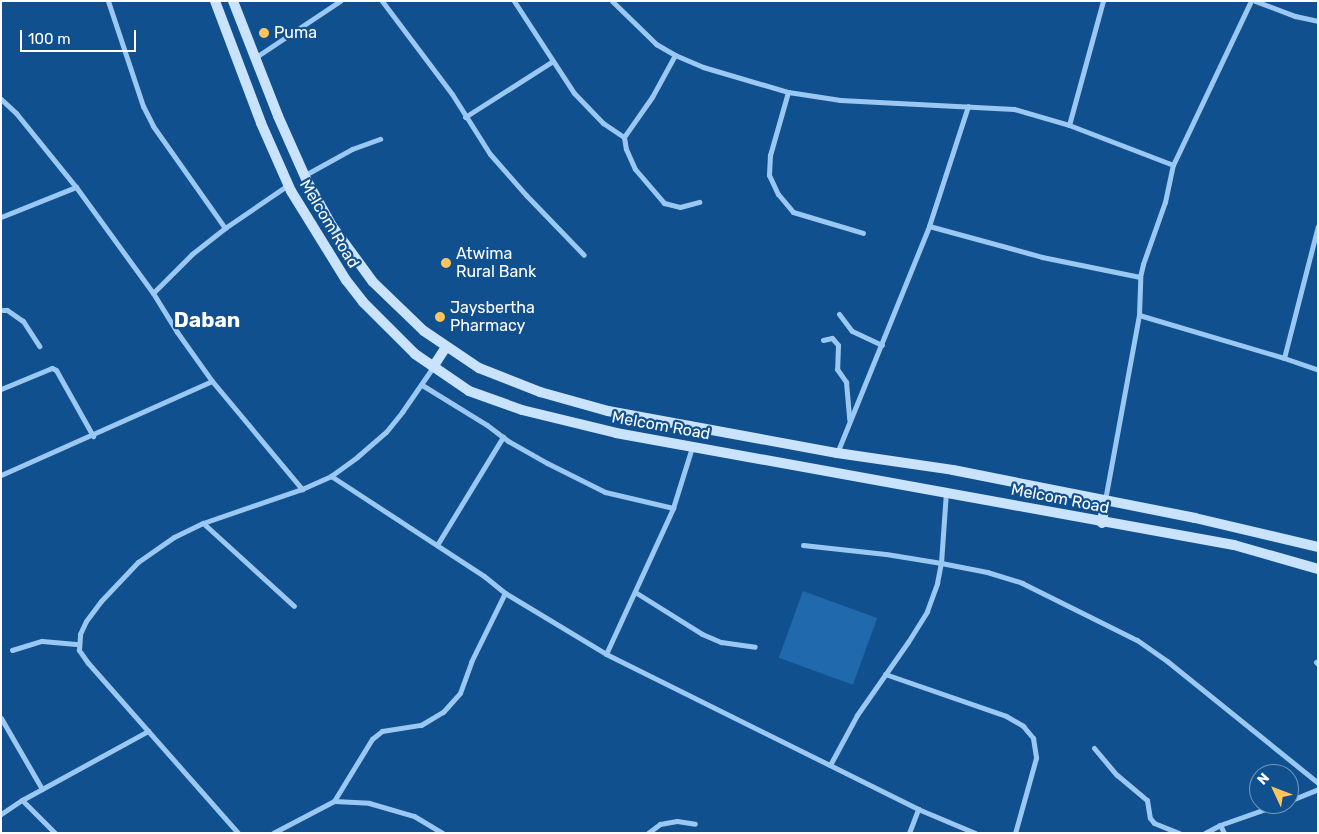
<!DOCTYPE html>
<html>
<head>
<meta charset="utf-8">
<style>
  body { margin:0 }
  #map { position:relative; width:1319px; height:834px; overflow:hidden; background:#11508e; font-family:Rubik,sans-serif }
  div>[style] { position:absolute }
  .green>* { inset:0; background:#2069ac; transform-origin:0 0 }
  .street>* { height:5px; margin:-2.5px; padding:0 2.5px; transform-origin:2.5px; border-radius:2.5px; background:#9ac8f2 }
  .secondary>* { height:10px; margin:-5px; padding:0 5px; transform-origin:5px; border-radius:5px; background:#c9e3fc }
  .dots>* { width:14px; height:14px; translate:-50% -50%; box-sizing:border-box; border:2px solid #11508e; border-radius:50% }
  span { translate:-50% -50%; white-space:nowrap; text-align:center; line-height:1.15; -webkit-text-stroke:4.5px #11508e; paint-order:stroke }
  .poi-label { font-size:16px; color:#fff }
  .left { translate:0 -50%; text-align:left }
  .street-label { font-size:16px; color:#fff }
  .district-label { font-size:21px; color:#fff; font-weight:700 }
  .frame { position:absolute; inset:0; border:2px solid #fff; pointer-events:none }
  .north { position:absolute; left:1249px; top:764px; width:50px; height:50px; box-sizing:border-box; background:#11508e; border:1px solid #7096bb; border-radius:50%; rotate:313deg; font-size:14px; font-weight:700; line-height:20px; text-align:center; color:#fff }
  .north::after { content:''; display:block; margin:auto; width:18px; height:22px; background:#ffc55c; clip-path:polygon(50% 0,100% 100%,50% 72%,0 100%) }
  .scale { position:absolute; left:20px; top:30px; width:116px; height:22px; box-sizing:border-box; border:2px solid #fff; border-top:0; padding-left:6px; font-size:15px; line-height:18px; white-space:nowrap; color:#fff; -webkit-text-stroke:4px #11508e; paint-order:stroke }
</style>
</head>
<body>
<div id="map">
  <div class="green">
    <div style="left:803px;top:591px;width:79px;height:71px;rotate:20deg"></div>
  </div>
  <div class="street">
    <div style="left:108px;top:1px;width:111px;rotate:71.6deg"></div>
    <div style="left:143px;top:106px;width:22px;rotate:63deg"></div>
    <div style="left:153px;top:126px;width:125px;rotate:54.8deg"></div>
    <div style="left:382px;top:1px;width:116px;rotate:53deg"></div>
    <div style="left:452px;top:94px;width:71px;rotate:57.7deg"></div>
    <div style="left:490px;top:154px;width:55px;rotate:48.7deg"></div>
    <div style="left:526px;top:195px;width:83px;rotate:46deg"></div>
    <div style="left:514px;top:1px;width:110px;rotate:56.9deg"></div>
    <div style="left:574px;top:93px;width:42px;rotate:46deg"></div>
    <div style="left:603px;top:123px;width:25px;rotate:34deg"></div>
    <div style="left:612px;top:1px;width:62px;rotate:44.3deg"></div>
    <div style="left:656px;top:44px;width:22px;rotate:30deg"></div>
    <div style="left:675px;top:55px;width:30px;rotate:23deg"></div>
    <div style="left:703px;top:67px;width:89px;rotate:16.4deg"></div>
    <div style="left:788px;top:92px;width:53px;rotate:8.7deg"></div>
    <div style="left:840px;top:100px;width:174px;rotate:3deg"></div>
    <div style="left:1014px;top:109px;width:57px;rotate:16.2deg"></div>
    <div style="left:1069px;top:125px;width:111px;rotate:21deg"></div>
    <div style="left:1255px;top:1px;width:43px;rotate:20.6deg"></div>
    <div style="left:1295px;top:16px;width:24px;rotate:12deg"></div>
    <div style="left:675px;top:55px;width:48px;rotate:118.7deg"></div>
    <div style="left:652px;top:97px;width:49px;rotate:125deg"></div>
    <div style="left:624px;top:137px;width:12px;rotate:81deg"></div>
    <div style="left:626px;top:149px;width:22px;rotate:66deg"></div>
    <div style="left:635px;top:169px;width:45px;rotate:49.5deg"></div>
    <div style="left:664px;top:203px;width:16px;rotate:14deg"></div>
    <div style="left:680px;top:207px;width:20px;rotate:-15deg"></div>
    <div style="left:256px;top:57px;width:101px;rotate:-33.7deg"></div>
    <div style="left:788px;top:92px;width:66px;rotate:105.9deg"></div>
    <div style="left:770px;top:155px;width:20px;rotate:93deg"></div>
    <div style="left:769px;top:175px;width:21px;rotate:65deg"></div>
    <div style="left:778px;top:194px;width:23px;rotate:50deg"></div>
    <div style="left:793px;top:212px;width:73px;rotate:16.7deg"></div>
    <div style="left:1px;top:99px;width:21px;rotate:43deg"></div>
    <div style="left:16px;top:113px;width:95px;rotate:51deg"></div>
    <div style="left:76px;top:187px;width:131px;rotate:54deg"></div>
    <div style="left:153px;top:293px;width:46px;rotate:58.4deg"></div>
    <div style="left:177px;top:332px;width:60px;rotate:54.5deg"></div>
    <div style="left:212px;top:381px;width:141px;rotate:50.2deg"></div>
    <div style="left:465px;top:117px;width:104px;rotate:-32.5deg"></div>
    <div style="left:1069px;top:125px;width:129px;rotate:-74.7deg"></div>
    <div style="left:305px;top:175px;width:54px;rotate:-29deg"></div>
    <div style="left:352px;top:149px;width:30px;rotate:-20deg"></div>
    <div style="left:1px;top:217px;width:81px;rotate:-21.8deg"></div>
    <div style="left:929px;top:226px;width:117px;rotate:15.3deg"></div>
    <div style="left:1042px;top:257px;width:100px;rotate:11.5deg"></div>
    <div style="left:153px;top:293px;width:55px;rotate:-45deg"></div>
    <div style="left:192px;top:254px;width:42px;rotate:-38.2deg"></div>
    <div style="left:225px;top:228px;width:76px;rotate:-34.3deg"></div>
    <div style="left:1px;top:310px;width:6px"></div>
    <div style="left:7px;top:310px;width:19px;rotate:35deg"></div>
    <div style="left:23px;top:321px;width:30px;rotate:57deg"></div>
    <div style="left:839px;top:314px;width:21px;rotate:53deg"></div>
    <div style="left:852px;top:331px;width:33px;rotate:25deg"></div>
    <div style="left:1139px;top:315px;width:151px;rotate:16.5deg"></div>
    <div style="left:1284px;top:358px;width:36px;rotate:19deg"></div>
    <div style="left:823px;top:340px;width:9px;rotate:-13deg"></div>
    <div style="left:832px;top:338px;width:9px;rotate:49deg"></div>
    <div style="left:838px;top:345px;width:24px;rotate:92deg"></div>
    <div style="left:837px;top:369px;width:16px;rotate:55deg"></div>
    <div style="left:846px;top:382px;width:38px;rotate:85deg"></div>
    <div style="left:1284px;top:358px;width:136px;rotate:-75.6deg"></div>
    <div style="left:422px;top:385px;width:76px;rotate:31.6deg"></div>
    <div style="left:487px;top:425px;width:26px;rotate:37deg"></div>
    <div style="left:508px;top:441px;width:45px;rotate:29.4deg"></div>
    <div style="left:547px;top:463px;width:65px;rotate:26.6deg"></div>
    <div style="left:605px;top:492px;width:70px;rotate:13.2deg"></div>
    <div style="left:1px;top:389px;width:55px;rotate:-22.4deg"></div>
    <div style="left:52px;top:368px;width:4px;rotate:27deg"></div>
    <div style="left:56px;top:370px;width:76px;rotate:60.7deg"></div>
    <div style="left:837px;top:453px;width:245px;rotate:-67.9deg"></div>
    <div style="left:929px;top:226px;width:126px;rotate:-72deg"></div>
    <div style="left:1px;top:475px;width:231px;rotate:-24deg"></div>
    <div style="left:331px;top:476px;width:183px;rotate:33.2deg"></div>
    <div style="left:484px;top:576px;width:27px;rotate:39deg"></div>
    <div style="left:505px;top:593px;width:118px;rotate:31.1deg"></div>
    <div style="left:606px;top:654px;width:348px;rotate:26.4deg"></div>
    <div style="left:918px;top:809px;width:62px;rotate:22.8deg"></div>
    <div style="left:1105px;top:500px;width:188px;rotate:-79.6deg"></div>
    <div style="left:1139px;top:315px;width:38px;rotate:-88deg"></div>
    <div style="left:1140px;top:277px;width:13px;rotate:-77deg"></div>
    <div style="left:1143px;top:264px;width:66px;rotate:-70.5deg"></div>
    <div style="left:1165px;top:202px;width:38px;rotate:-78deg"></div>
    <div style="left:1173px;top:165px;width:182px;rotate:-64.6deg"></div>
    <div style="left:203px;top:523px;width:123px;rotate:42.4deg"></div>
    <div style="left:437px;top:545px;width:127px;rotate:-58.6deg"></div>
    <div style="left:803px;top:545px;width:83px;rotate:6.2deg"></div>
    <div style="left:886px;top:554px;width:56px;rotate:9.3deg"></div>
    <div style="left:941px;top:563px;width:47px;rotate:11.1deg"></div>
    <div style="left:987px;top:572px;width:37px;rotate:17deg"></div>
    <div style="left:1022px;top:583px;width:128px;rotate:26.4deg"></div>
    <div style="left:1137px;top:640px;width:37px;rotate:35deg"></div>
    <div style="left:1167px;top:661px;width:194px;rotate:38.9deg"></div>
    <div style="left:635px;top:592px;width:79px;rotate:32.1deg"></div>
    <div style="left:702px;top:634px;width:21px;rotate:23deg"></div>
    <div style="left:721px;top:642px;width:34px;rotate:8deg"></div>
    <div style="left:12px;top:650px;width:31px;rotate:-17deg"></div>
    <div style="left:42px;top:641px;width:37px;rotate:5deg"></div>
    <div style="left:606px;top:654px;width:161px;rotate:-65.3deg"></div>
    <div style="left:673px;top:508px;width:64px;rotate:-72.7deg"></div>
    <div style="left:1316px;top:662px;width:3px;rotate:45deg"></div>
    <div style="left:885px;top:674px;width:128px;rotate:19.1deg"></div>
    <div style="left:1006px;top:716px;width:20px;rotate:30deg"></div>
    <div style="left:1023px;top:726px;width:16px;rotate:50deg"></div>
    <div style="left:1033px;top:738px;width:20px;rotate:81deg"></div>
    <div style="left:1036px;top:758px;width:78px;rotate:105.6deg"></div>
    <div style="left:1px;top:718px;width:82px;rotate:60deg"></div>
    <div style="left:1094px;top:748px;width:35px;rotate:50deg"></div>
    <div style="left:1117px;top:775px;width:39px;rotate:40deg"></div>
    <div style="left:1147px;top:800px;width:18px;rotate:81deg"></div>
    <div style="left:1150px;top:818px;width:6px;rotate:51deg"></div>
    <div style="left:1154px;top:823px;width:27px;rotate:22deg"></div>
    <div style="left:830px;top:765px;width:57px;rotate:-61.6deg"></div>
    <div style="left:857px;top:715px;width:89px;rotate:-55.1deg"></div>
    <div style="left:908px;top:642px;width:36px;rotate:-58deg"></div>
    <div style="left:927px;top:611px;width:30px;rotate:-70deg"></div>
    <div style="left:937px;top:583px;width:20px;rotate:-79deg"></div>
    <div style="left:941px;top:563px;width:71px;rotate:-86deg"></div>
    <div style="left:22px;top:800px;width:47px;rotate:45deg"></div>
    <div style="left:334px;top:801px;width:73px;rotate:-58.5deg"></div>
    <div style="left:372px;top:739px;width:13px;rotate:-39deg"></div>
    <div style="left:382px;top:731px;width:39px;rotate:-9deg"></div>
    <div style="left:421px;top:725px;width:26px;rotate:-31deg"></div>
    <div style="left:443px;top:712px;width:25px;rotate:-48deg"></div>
    <div style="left:460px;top:693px;width:33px;rotate:-70deg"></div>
    <div style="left:471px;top:662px;width:77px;rotate:-63.8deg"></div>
    <div style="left:1289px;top:801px;width:31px;rotate:-22deg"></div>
    <div style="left:1px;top:814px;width:25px;rotate:-34deg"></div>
    <div style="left:22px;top:800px;width:144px;rotate:-28.7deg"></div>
    <div style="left:1220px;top:825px;width:9px;rotate:63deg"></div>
    <div style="left:238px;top:833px;width:227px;rotate:-131.4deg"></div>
    <div style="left:88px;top:663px;width:16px;rotate:-125deg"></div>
    <div style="left:79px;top:650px;width:16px;rotate:-86deg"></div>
    <div style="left:80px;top:634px;width:14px;rotate:-65deg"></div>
    <div style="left:86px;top:621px;width:25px;rotate:-53deg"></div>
    <div style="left:101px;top:601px;width:54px;rotate:-46.5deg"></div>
    <div style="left:138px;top:562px;width:44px;rotate:-34.8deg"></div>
    <div style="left:174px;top:537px;width:32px;rotate:-26deg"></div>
    <div style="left:203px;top:523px;width:105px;rotate:-19deg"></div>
    <div style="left:302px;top:489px;width:32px;rotate:-24deg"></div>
    <div style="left:331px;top:476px;width:32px;rotate:-36deg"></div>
    <div style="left:357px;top:457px;width:38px;rotate:-41deg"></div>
    <div style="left:386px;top:432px;width:26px;rotate:-51deg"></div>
    <div style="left:402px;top:412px;width:55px;rotate:-55.4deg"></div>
    <div style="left:273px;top:833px;width:69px;rotate:-27.7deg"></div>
    <div style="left:334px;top:801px;width:35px;rotate:3deg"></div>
    <div style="left:369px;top:803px;width:47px;rotate:16.1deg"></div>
    <div style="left:414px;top:816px;width:33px;rotate:31deg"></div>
    <div style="left:648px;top:833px;width:15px;rotate:-37deg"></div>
    <div style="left:660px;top:824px;width:17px;rotate:-10deg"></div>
    <div style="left:677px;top:821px;width:18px;rotate:9deg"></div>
    <div style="left:909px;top:833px;width:26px;rotate:-69deg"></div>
    <div style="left:1205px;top:833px;width:17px;rotate:-28deg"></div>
    <div style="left:1220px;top:825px;width:64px;rotate:-19.3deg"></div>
  </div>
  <div class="secondary">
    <div style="left:215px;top:1px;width:130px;rotate:69.3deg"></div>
    <div style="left:261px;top:123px;width:74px;rotate:66.2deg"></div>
    <div style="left:291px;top:191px;width:105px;rotate:58.3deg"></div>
    <div style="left:346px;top:280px;width:28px;rotate:52deg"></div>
    <div style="left:363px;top:302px;width:74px;rotate:45deg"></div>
    <div style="left:415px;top:354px;width:65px;rotate:34.4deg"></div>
    <div style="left:469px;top:391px;width:56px;rotate:19.7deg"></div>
    <div style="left:522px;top:410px;width:97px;rotate:13.7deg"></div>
    <div style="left:616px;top:433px;width:628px;rotate:10.27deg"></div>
    <div style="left:1234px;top:545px;width:87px;rotate:15.9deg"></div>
    <div style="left:233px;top:1px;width:123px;rotate:68.6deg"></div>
    <div style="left:278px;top:116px;width:71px;rotate:66deg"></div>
    <div style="left:307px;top:181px;width:51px;rotate:60.9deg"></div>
    <div style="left:332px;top:226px;width:69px;rotate:53.8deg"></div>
    <div style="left:373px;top:282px;width:71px;rotate:43.9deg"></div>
    <div style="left:424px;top:331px;width:66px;rotate:33.9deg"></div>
    <div style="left:479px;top:368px;width:66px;rotate:21.5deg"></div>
    <div style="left:540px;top:392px;width:71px;rotate:15.6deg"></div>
    <div style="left:608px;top:411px;width:233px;rotate:10.4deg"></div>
    <div style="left:837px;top:453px;width:117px;rotate:8.3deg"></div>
    <div style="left:953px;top:470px;width:247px;rotate:11.2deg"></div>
    <div style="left:1195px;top:518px;width:126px;rotate:13.3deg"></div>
    <div style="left:433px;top:367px;width:24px;rotate:-57deg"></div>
    <div style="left:1102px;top:523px;width:22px;rotate:-82deg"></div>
  </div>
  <div class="dots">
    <div style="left:264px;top:33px;background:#ffc55c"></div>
    <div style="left:446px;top:263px;background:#ffc55c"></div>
    <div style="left:440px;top:317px;background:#ffc55c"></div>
  </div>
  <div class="poi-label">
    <span class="left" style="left:274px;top:33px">Puma</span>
    <span class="left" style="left:456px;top:263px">Atwima<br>Rural Bank</span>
    <span class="left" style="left:450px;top:317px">Jaysbertha<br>Pharmacy</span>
  </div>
  <div class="street-label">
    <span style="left:329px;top:224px;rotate:59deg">Melcom Road</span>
    <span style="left:661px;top:426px;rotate:10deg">Melcom Road</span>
    <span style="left:1060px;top:499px;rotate:11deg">Melcom Road</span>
  </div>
  <div class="district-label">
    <span style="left:207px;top:320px">Daban</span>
  </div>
  <div class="frame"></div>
  <div class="north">N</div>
  <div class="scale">100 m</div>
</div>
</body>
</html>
